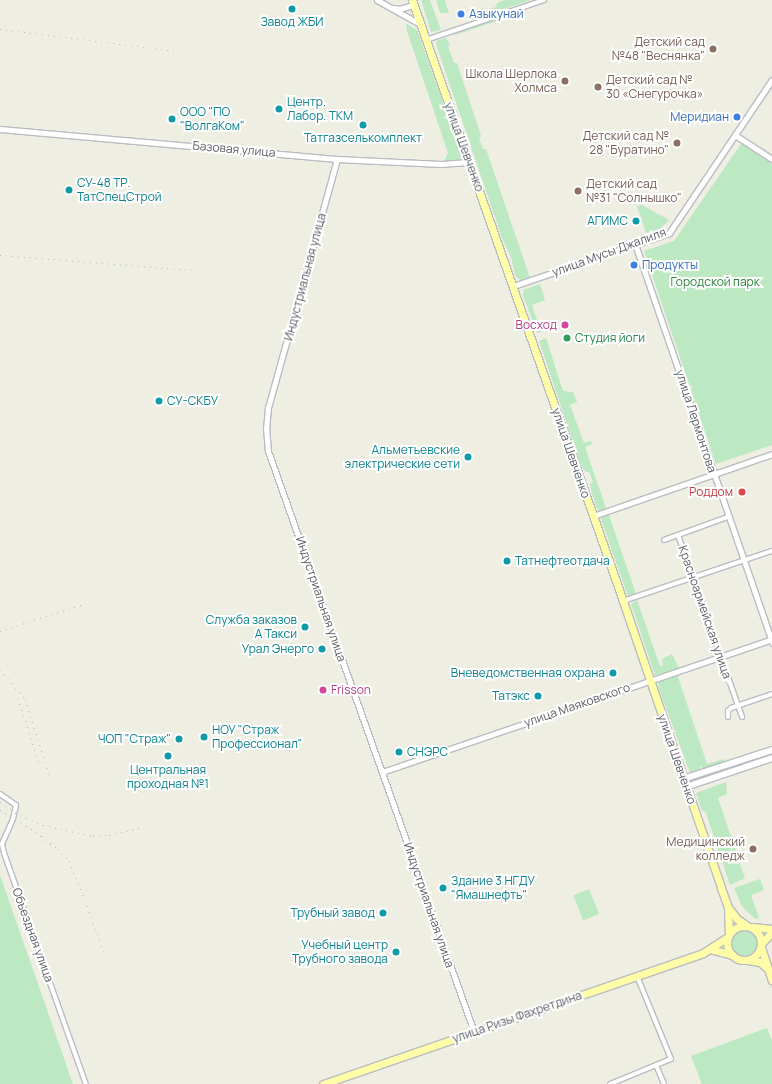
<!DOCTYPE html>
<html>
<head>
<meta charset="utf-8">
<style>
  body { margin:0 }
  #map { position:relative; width:772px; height:1084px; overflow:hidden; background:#efeee2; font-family:Manrope,sans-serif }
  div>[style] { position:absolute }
  .green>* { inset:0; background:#bce9c2; transform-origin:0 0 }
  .round { border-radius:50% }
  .roads { filter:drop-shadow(1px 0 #babcc3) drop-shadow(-1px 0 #babcc3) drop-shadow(0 1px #babcc3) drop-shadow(0 -1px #babcc3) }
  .minor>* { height:4px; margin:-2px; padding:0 2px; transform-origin:2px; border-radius:2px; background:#fff }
  .tertiary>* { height:5px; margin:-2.5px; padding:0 2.5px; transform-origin:2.5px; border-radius:2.5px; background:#fff }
  .secondary>* { height:6px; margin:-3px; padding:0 3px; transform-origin:3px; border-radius:3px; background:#fff }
  .primary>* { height:7px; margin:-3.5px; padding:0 3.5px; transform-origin:3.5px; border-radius:3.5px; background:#fffda7 }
  .primary>.ring { margin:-3.5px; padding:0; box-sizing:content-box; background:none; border:7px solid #fffda7; border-radius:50% }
  .rail>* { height:1px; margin-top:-0.5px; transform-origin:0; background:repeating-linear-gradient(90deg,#b6b7b8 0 1px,transparent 0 6px) }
  .dots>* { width:11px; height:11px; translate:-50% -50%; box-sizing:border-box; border:2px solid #fff; border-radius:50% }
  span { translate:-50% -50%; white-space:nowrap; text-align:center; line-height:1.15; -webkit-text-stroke:4px #fff; paint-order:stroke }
  .shop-label { font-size:12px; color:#366cbe }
  .left { translate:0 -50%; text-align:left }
  .right { translate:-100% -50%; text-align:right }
  .culture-label { font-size:12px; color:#0d838f }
  .education-label { font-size:12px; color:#785e54 }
  .street-label { font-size:12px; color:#5b5e65 }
  .park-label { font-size:12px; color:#2b833b }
  .hotel-label { font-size:12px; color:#b23c85 }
  .leisure-label { font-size:12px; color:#27864d }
  .health-label { font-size:12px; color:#be3a42 }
</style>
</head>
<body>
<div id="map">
  <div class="green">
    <div style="clip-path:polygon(421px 0,430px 0,441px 30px,431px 32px)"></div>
    <div style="clip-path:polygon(436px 0,445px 0,449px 13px,440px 13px)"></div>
    <div style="clip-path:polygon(505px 0,531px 0,478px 18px,476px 14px,496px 7px,497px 3px)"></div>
    <div style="clip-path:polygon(502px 17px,503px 19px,455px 35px,456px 32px)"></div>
    <div style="clip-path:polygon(407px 24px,417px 30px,462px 155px,459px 160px,444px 161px,448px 153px,407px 31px,406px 25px)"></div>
    <div style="clip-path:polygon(446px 38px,450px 45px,448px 47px,454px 63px,457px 63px,481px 136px,479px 138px,483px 149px,486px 149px,530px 278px,521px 281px,515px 275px,511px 257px,502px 238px,436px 44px,436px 41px)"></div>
    <div style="clip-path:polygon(744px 142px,772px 161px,772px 164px,769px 162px,772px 165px,772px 445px,716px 464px,644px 251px,674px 241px,741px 144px,743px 144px)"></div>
    <div style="clip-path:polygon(642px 205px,669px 220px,660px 229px,646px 233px,637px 206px)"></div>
    <div style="clip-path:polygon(642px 251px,677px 356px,676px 356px,641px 252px)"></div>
    <div style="clip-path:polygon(540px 284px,545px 300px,532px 305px,541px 332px,537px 333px,522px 293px,524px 293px,523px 290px)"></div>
    <div style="clip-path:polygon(546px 338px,563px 391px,573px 392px,577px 402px,570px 405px,584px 443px,591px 441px,592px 444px,585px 447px,606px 508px,602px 510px,598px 510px,596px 506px,592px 494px,590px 484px,593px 482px,589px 472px,586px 472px,581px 466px,539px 341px)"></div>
    <div style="clip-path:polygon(677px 359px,715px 465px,713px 466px)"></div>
    <div style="clip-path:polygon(608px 512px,636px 594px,633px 597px,629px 597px,627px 594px,601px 519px,602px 516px)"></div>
    <div style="clip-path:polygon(637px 600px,660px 666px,663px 665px,662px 659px,672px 654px,679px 668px,655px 675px,631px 604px)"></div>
    <div style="clip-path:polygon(677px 674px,707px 764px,724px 759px,725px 762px,703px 770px,701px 766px,700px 767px,700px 771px,690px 773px,659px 689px,658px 682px)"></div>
    <div style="left:768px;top:755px;width:3px;height:79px;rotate:72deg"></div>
    <div style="clip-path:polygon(726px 782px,727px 794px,718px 798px,745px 878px,730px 885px,706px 813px,701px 809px,696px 793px)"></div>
    <div style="clip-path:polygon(0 875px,73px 1084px,0 1084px)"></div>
    <div style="clip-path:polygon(760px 879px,764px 890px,751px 895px,759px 918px,755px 919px,742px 906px,734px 888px)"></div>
    <div style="left:589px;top:889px;width:27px;height:17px;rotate:68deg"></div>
    <div class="round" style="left:730px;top:927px;width:30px;height:30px"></div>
    <div style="clip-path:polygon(767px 1028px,772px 1041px,772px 1084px,702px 1084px,691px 1056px)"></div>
  </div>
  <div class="roads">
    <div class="minor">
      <div style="left:426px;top:40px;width:125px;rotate:-18.7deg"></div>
      <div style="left:678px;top:535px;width:193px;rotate:70.6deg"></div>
      <div style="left:664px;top:540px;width:68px;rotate:-19.8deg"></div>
      <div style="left:623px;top:601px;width:157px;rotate:-18.6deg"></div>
      <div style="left:728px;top:717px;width:6px;rotate:-90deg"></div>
      <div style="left:728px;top:711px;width:4px;rotate:-45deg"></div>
      <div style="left:731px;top:708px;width:43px;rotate:-18.9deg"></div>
      <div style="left:0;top:794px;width:19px;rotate:35deg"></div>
      <div style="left:16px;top:805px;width:14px;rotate:102deg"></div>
      <div style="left:13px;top:819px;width:27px;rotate:114deg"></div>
      <div style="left:2px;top:844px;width:9px;rotate:77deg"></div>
      <div style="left:4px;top:853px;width:245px;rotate:70.5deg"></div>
      <div style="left:656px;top:1065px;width:21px;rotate:67deg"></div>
      <div style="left:610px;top:1084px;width:66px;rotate:-22.3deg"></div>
      <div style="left:671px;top:1059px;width:90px;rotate:-112.3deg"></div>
    </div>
    <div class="tertiary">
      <div style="left:377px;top:0;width:49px;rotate:29.2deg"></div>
      <div style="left:394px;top:8px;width:5px;rotate:11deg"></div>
      <div style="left:399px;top:9px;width:15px;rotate:-16deg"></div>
      <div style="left:0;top:129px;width:338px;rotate:5.1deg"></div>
      <div style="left:337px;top:159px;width:104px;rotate:2.8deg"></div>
      <div style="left:441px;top:164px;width:28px;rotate:-4deg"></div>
      <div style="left:735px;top:135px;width:44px;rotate:33deg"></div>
      <div style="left:337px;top:159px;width:257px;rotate:105.5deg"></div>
      <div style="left:268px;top:407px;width:21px;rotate:95deg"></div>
      <div style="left:266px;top:428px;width:23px;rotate:85deg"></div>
      <div style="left:268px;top:451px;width:616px;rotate:70.48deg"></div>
      <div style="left:635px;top:244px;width:422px;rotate:71deg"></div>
      <div style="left:513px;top:286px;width:165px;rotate:-18.8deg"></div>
      <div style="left:669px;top:233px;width:184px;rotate:-56.1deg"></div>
      <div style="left:593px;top:516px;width:189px;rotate:-19.1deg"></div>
      <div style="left:382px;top:772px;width:412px;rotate:-18.8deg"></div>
    </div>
    <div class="secondary">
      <div style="left:683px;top:779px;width:94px;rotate:-18deg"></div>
      <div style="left:686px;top:787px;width:91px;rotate:-18.6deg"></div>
    </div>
    <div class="primary">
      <div style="left:412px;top:0;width:637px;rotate:70.65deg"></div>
      <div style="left:623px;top:601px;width:303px;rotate:71.1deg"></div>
      <div style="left:721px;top:888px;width:20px;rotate:70deg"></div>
      <div style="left:728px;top:907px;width:27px;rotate:88deg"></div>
      <div style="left:728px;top:907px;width:15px;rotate:53deg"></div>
      <div style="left:737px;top:919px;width:11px;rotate:34deg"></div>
      <div class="ring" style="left:727px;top:926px;width:27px;height:27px"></div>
      <div style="left:753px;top:927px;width:19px;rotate:6deg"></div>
      <div style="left:762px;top:943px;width:15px;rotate:-48deg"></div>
      <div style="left:761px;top:947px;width:35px;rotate:72deg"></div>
      <div style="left:710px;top:949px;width:23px;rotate:15deg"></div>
      <div style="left:747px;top:960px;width:13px;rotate:9deg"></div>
      <div style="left:760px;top:962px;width:11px;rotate:41deg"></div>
      <div style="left:323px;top:1084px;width:402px;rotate:-19deg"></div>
      <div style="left:703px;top:953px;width:30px;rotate:-33deg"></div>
    </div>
  </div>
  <div class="rail">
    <div style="left:0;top:29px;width:177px;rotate:7.1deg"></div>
    <div style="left:0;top:255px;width:192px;rotate:4.5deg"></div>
    <div style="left:0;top:631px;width:85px;rotate:-17.8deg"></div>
    <div style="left:0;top:670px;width:11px;rotate:45deg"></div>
    <div style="left:8px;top:678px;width:27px;rotate:51deg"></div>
    <div style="left:25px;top:699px;width:85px;rotate:72.2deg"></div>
    <div style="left:18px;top:698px;width:71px;rotate:72.1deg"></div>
    <div style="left:0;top:802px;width:19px;rotate:36deg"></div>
    <div style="left:15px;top:813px;width:30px;rotate:23deg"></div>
    <div style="left:43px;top:825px;width:51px;rotate:12.4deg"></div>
    <div style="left:93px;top:836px;width:16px;rotate:-4deg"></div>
    <div style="left:109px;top:835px;width:31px;rotate:-13deg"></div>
    <div style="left:0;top:810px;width:42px;rotate:31.4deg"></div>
    <div style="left:36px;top:832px;width:28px;rotate:38deg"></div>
    <div style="left:58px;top:849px;width:16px;rotate:47deg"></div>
    <div style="left:69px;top:861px;width:42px;rotate:67.7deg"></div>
    <div style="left:85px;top:900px;width:60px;rotate:70.7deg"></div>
  </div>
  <div class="dots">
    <div style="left:292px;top:9px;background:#0f9aa8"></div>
    <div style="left:461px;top:14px;background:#3f7fe0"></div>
    <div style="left:713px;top:49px;background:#8d6e63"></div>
    <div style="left:565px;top:81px;background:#8d6e63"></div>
    <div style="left:598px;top:87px;background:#8d6e63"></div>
    <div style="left:279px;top:109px;background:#0f9aa8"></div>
    <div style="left:737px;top:117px;background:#3f7fe0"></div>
    <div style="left:172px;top:119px;background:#0f9aa8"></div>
    <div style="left:363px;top:125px;background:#0f9aa8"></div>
    <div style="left:677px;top:143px;background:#8d6e63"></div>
    <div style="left:69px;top:190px;background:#0f9aa8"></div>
    <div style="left:578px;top:191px;background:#8d6e63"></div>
    <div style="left:636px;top:221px;background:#0f9aa8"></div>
    <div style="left:634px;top:265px;background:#3f7fe0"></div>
    <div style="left:565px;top:325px;background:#d1479c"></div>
    <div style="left:567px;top:338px;background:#2e9e5b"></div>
    <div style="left:159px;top:401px;background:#0f9aa8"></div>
    <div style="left:468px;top:457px;background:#0f9aa8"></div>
    <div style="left:742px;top:492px;background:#e0444e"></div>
    <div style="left:507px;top:561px;background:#0f9aa8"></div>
    <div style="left:305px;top:627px;background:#0f9aa8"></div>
    <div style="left:322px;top:649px;background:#0f9aa8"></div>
    <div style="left:613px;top:673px;background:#0f9aa8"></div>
    <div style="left:323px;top:690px;background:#d1479c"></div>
    <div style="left:538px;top:696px;background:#0f9aa8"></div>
    <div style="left:204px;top:737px;background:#0f9aa8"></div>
    <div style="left:179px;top:739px;background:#0f9aa8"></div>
    <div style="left:399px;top:752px;background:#0f9aa8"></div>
    <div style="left:168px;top:756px;background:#0f9aa8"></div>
    <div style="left:753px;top:849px;background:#8d6e63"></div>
    <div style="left:443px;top:888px;background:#0f9aa8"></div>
    <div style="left:383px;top:913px;background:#0f9aa8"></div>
    <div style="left:396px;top:952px;background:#0f9aa8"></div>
  </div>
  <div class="shop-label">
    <span class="left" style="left:469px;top:14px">Азыкунай</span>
    <span class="right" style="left:729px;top:117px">Меридиан</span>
    <span class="left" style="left:642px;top:265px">Продукты</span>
  </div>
  <div class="culture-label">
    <span style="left:292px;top:22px">Завод ЖБИ</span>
    <span class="left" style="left:287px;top:109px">Центр.<br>Лабор. ТКМ</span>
    <span class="left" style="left:180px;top:119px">ООО "ПО<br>"ВолгаКом"</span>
    <span style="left:363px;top:138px">Татгазселькомплект</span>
    <span class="left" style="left:77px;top:190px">СУ-48 ТР.<br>ТатСпецСтрой</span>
    <span class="right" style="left:628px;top:221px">АГИМС</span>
    <span class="left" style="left:167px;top:401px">СУ-СКБУ</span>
    <span class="right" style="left:460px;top:457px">Альметьевские<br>электрические сети</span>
    <span class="left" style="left:515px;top:561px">Татнефтеотдача</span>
    <span class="right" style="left:297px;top:627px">Служба заказов<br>А Такси</span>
    <span class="right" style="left:314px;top:649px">Урал Энерго</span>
    <span class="right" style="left:605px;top:673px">Вневедомственная охрана</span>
    <span class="right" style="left:530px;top:696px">Татэкс</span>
    <span class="left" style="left:212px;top:737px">НОУ "Страж<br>Профессионал"</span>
    <span class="right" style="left:171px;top:739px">ЧОП "Страж"</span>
    <span class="left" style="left:407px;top:752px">СНЭРС</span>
    <span style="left:168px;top:777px">Центральная<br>проходная №1</span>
    <span class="left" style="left:451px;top:888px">Здание 3 НГДУ<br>"Ямашнефть"</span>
    <span class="right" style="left:375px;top:913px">Трубный завод</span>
    <span class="right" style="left:388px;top:952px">Учебный центр<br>Трубного завода</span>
  </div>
  <div class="education-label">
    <span class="right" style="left:705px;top:49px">Детский сад<br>№48 "Веснянка"</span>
    <span class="right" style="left:557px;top:81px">Школа Шерлока<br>Холмса</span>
    <span class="left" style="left:606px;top:87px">Детский сад №<br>30 «Снегурочка»</span>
    <span class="right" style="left:669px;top:143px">Детский сад №<br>28 "Буратино"</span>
    <span class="left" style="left:586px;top:191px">Детский сад<br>№31 "Солнышко"</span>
    <span class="right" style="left:745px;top:849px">Медицинский<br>колледж</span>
  </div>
  <div class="street-label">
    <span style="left:464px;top:147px;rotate:70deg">улица Шевченко</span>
    <span style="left:234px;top:149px;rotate:5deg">Базовая улица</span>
    <span style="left:609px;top:252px;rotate:-20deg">улица Мусы Джалиля</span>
    <span style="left:305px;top:277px;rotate:-75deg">Индустриальная улица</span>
    <span style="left:696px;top:421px;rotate:72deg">улица Лермонтова</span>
    <span style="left:571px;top:453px;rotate:71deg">улица Шевченко</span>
    <span style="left:321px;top:599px;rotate:71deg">Индустриальная улица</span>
    <span style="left:705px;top:612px;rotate:71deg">Красноармейская улица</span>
    <span style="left:577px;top:705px;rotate:-19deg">улица Маяковского</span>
    <span style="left:677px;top:759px;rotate:71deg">улица Шевченко</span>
    <span style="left:429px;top:905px;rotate:71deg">Индустриальная улица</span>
    <span style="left:33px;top:935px;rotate:70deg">Объездная улица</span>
    <span style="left:517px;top:1017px;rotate:-19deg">улица Ризы Фахретдина</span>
  </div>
  <div class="park-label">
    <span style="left:715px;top:282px">Городской парк</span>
  </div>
  <div class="hotel-label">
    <span class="right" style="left:557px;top:325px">Восход</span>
    <span class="left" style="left:331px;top:690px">Frisson</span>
  </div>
  <div class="leisure-label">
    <span class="left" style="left:575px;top:338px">Студия йоги</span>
  </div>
  <div class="health-label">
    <span class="right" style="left:733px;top:492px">Роддом</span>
  </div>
</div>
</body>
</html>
